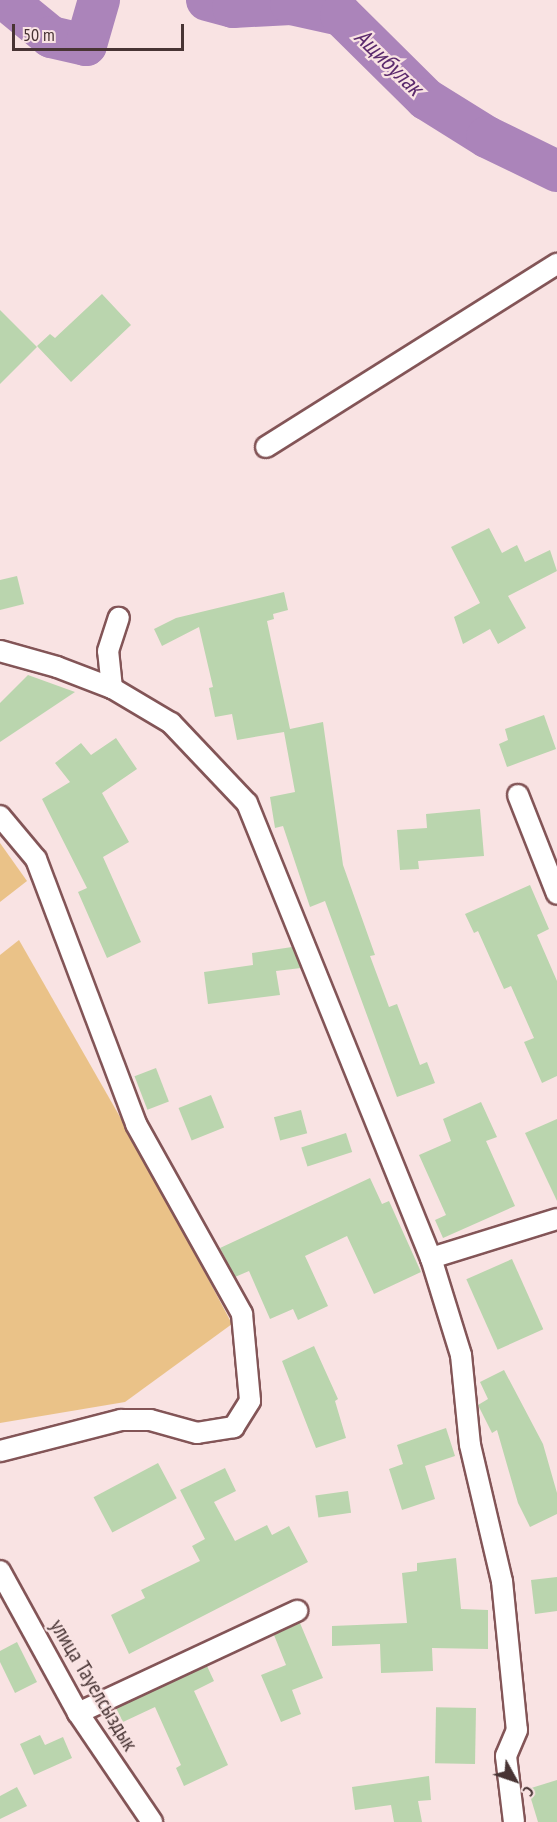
<!DOCTYPE html>
<html>
<head>
<meta charset="utf-8">
<style>
  body { margin:0 }
  #map { position:relative; width:557px; height:1822px; overflow:hidden; background:#f9e3e3; font-family:"PT Sans Narrow",sans-serif }
  div>[style] { position:absolute }
  .green>* { inset:0; background:#eac288 }
  .river>* { height:42px; margin:-21px; padding:0 21px; transform-origin:21px; border-radius:21px; background:#ab84ba }
  .building>* { inset:0; background:#bad5ae; transform-origin:0 0 }
  .roads { filter:drop-shadow(2px 0 #835557) drop-shadow(-2px 0 #835557) drop-shadow(0 2px #835557) drop-shadow(0 -2px #835557) }
  .street>* { height:20px; margin:-10px; padding:0 10px; transform-origin:10px; border-radius:10px; background:#fff }
  span { translate:-50% -50%; white-space:nowrap; text-align:center; line-height:1.15; -webkit-text-stroke:4.5px #f9e3e3; paint-order:stroke }
  .street-label { font-size:22px; color:#483434 }
  .water-label { font-size:24px; color:#5b2a6d; font-style:italic }
  .north { position:absolute; left:485px; top:1750px; width:60px; height:60px; -webkit-text-stroke:4px #f9e3e3; paint-order:stroke; rotate:130deg; font-size:16px; font-weight:700; line-height:24px; text-align:center; color:#483434 }
  .north::after { content:''; display:block; margin:auto; width:21px; height:27px; background:#483434; clip-path:polygon(50% 0,100% 100%,50% 72%,0 100%) }
  .scale { position:absolute; left:12px; top:24px; width:172px; height:27px; box-sizing:border-box; border:3px solid #483434; border-top:0; padding-left:8px; font-size:18px; line-height:21px; white-space:nowrap; color:#483434; -webkit-text-stroke:4px #f9e3e3; paint-order:stroke }
</style>
</head>
<body>
<div id="map">
  <div class="green">
    <div style="clip-path:polygon(0 843px,27px 881px,0 902px)"></div>
    <div style="clip-path:polygon(19px 940px,156px 1180px,232px 1324px,125px 1402px,0 1423px,0 955px)"></div>
  </div>
  <div class="river">
    <div style="left:6px;top:0;width:58px;rotate:39.4deg"></div>
    <div style="left:51px;top:37px;width:36px;rotate:13deg"></div>
    <div style="left:86px;top:45px;width:47px;rotate:-73.9deg"></div>
    <div style="left:207px;top:0;width:27px;rotate:15deg"></div>
    <div style="left:233px;top:7px;width:58px;rotate:-3deg"></div>
    <div style="left:291px;top:4px;width:51px;rotate:12.4deg"></div>
    <div style="left:341px;top:15px;width:120px;rotate:44.7deg"></div>
    <div style="left:426px;top:99px;width:72px;rotate:31.9deg"></div>
    <div style="left:487px;top:137px;width:78px;rotate:25.9deg"></div>
  </div>
  <div class="building">
    <div style="clip-path:polygon(102px 294px,131px 325px,71px 382px,37px 346px,50px 334px,55px 338px)"></div>
    <div style="clip-path:polygon(0 310px,37px 347px,0 384px)"></div>
    <div style="clip-path:polygon(489px 528px,502px 553px,517px 545px,525px 562px,550px 550px,557px 571px,508px 596px,526px 628px,498px 644px,490px 629px,463px 644px,454px 617px,480px 603px,451px 547px)"></div>
    <div style="clip-path:polygon(17px 576px,24px 604px,0 610px,0 580px)"></div>
    <div style="clip-path:polygon(284px 592px,288px 610px,273px 614px,274px 619px,267px 621px,290px 729px,323px 722px,343px 865px,375px 955px,370px 956px,389px 1007px,397px 1004px,420px 1065px,427px 1062px,435px 1083px,397px 1097px,325px 901px,310px 907px,283px 826px,275px 828px,270px 797px,295px 792px,284px 732px,237px 740px,232px 714px,215px 717px,209px 688px,213px 687px,199px 627px,162px 646px,154px 629px,176px 618px)"></div>
    <div style="clip-path:polygon(28px 675px,75px 692px,0 742px,0 703px)"></div>
    <div style="clip-path:polygon(544px 715px,556px 749px,507px 767px,499px 744px,508px 740px,505px 729px)"></div>
    <div style="clip-path:polygon(116px 738px,137px 769px,102px 793px,129px 842px,103px 857px,141px 942px,107px 958px,78px 892px,87px 888px,42px 799px,70px 782px,55px 763px,81px 743px,91px 755px)"></div>
    <div style="clip-path:polygon(480px 809px,484px 856px,418px 861px,419px 869px,400px 870px,397px 830px,427px 828px,426px 814px)"></div>
    <div style="clip-path:polygon(530px 885px,549px 929px,537px 935px,557px 981px,557px 1076px,542px 1083px,524px 1042px,534px 1038px,511px 986px,504px 989px,478px 931px,474px 933px,465px 914px)"></div>
    <div style="clip-path:polygon(292px 947px,301px 968px,276px 971px,280px 995px,208px 1004px,204px 972px,253px 965px,252px 953px)"></div>
    <div style="left:156px;top:1068px;width:36px;height:23px;rotate:69deg"></div>
    <div style="left:211px;top:1095px;width:35px;height:35px;rotate:68deg"></div>
    <div style="clip-path:polygon(481px 1102px,497px 1137px,486px 1141px,515px 1206px,443px 1238px,435px 1220px,446px 1215px,419px 1155px,451px 1141px,443px 1119px)"></div>
    <div style="left:301px;top:1110px;width:24px;height:28px;rotate:75deg"></div>
    <div style="clip-path:polygon(557px 1119px,557px 1201px,525px 1133px)"></div>
    <div style="left:346px;top:1133px;width:20px;height:47px;rotate:72deg"></div>
    <div style="clip-path:polygon(370px 1178px,382px 1204px,389px 1201px,421px 1272px,374px 1294px,347px 1236px,305px 1256px,328px 1306px,298px 1320px,293px 1309px,270px 1319px,249px 1271px,235px 1277px,220px 1248px)"></div>
    <div style="left:512px;top:1259px;width:77px;height:50px;rotate:66deg"></div>
    <div style="clip-path:polygon(314px 1346px,338px 1399px,335px 1401px,346px 1438px,316px 1448px,282px 1361px)"></div>
    <div style="clip-path:polygon(504px 1370px,543px 1444px,557px 1493px,557px 1514px,530px 1527px,518px 1503px,497px 1430px,492px 1433px,478px 1405px,488px 1399px,480px 1382px)"></div>
    <div style="clip-path:polygon(446px 1428px,455px 1456px,425px 1466px,435px 1499px,402px 1510px,389px 1469px,403px 1464px,397px 1445px)"></div>
    <div style="left:158px;top:1463px;width:40px;height:73px;rotate:62deg"></div>
    <div style="clip-path:polygon(225px 1468px,236px 1491px,214px 1502px,235px 1541px,267px 1525px,272px 1535px,289px 1526px,308px 1562px,129px 1654px,111px 1615px,145px 1598px,141px 1590px,200px 1561px,192px 1546px,205px 1539px,180px 1490px)"></div>
    <div style="left:348px;top:1491px;width:22px;height:33px;rotate:82deg"></div>
    <div style="clip-path:polygon(456px 1558px,461px 1609px,488px 1610px,488px 1649px,432px 1648px,433px 1671px,381px 1673px,380px 1644px,332px 1646px,332px 1626px,407px 1623px,402px 1573px,417px 1571px,417px 1563px)"></div>
    <div style="clip-path:polygon(557px 1577px,557px 1611px,535px 1614px,531px 1580px)"></div>
    <div style="clip-path:polygon(300px 1623px,323px 1678px,292px 1690px,301px 1714px,281px 1722px,261px 1675px,286px 1665px,274px 1635px)"></div>
    <div style="clip-path:polygon(17px 1642px,37px 1682px,15px 1693px,0 1662px,0 1651px)"></div>
    <div style="clip-path:polygon(207px 1666px,214px 1681px,194px 1691px,228px 1765px,184px 1786px,176px 1768px,181px 1765px,155px 1707px,123px 1722px,116px 1708px)"></div>
    <div style="left:476px;top:1708px;width:56px;height:40px;rotate:91deg"></div>
    <div style="clip-path:polygon(40px 1735px,45px 1745px,63px 1737px,72px 1758px,34px 1775px,20px 1744px)"></div>
    <div style="clip-path:polygon(429px 1776px,431px 1800px,418px 1801px,422px 1822px,394px 1822px,391px 1805px,355px 1810px,352px 1787px)"></div>
    <div style="clip-path:polygon(557px 1780px,557px 1822px,538px 1822px,528px 1789px)"></div>
    <div style="clip-path:polygon(17px 1787px,27px 1806px,0 1819px,0 1796px)"></div>
  </div>
  <div class="roads">
    <div class="street">
      <div style="left:266px;top:447px;width:344px;rotate:-32.2deg"></div>
      <div style="left:0;top:651px;width:59px;rotate:15.7deg"></div>
      <div style="left:57px;top:667px;width:59px;rotate:20.9deg"></div>
      <div style="left:112px;top:688px;width:69px;rotate:30.7deg"></div>
      <div style="left:171px;top:723px;width:110px;rotate:46.5deg"></div>
      <div style="left:247px;top:803px;width:491px;rotate:68deg"></div>
      <div style="left:431px;top:1258px;width:102px;rotate:72.8deg"></div>
      <div style="left:461px;top:1355px;width:90px;rotate:84.3deg"></div>
      <div style="left:470px;top:1445px;width:140px;rotate:76.8deg"></div>
      <div style="left:502px;top:1581px;width:150px;rotate:84.3deg"></div>
      <div style="left:517px;top:1730px;width:28px;rotate:113deg"></div>
      <div style="left:506px;top:1756px;width:66px;rotate:83.1deg"></div>
      <div style="left:112px;top:688px;width:37px;rotate:-96deg"></div>
      <div style="left:108px;top:651px;width:35px;rotate:-72deg"></div>
      <div style="left:518px;top:795px;width:106px;rotate:68.5deg"></div>
      <div style="left:0;top:816px;width:56px;rotate:50.1deg"></div>
      <div style="left:36px;top:859px;width:283px;rotate:69.3deg"></div>
      <div style="left:136px;top:1124px;width:218px;rotate:60.8deg"></div>
      <div style="left:242px;top:1314px;width:87px;rotate:84.7deg"></div>
      <div style="left:250px;top:1401px;width:31px;rotate:122deg"></div>
      <div style="left:234px;top:1427px;width:37px;rotate:171deg"></div>
      <div style="left:197px;top:1433px;width:49px;rotate:-164.5deg"></div>
      <div style="left:150px;top:1420px;width:29px;rotate:180deg"></div>
      <div style="left:121px;top:1420px;width:125px;rotate:165.6deg"></div>
      <div style="left:431px;top:1258px;width:132px;rotate:-17.2deg"></div>
      <div style="left:0;top:1571px;width:162px;rotate:61.2deg"></div>
      <div style="left:78px;top:1713px;width:132px;rotate:55.8deg"></div>
      <div style="left:78px;top:1713px;width:242px;rotate:-25deg"></div>
    </div>
  </div>
  <div class="street-label">
    <span style="left:94px;top:1685px;rotate:59deg">улица Тауелсыздык</span>
  </div>
  <div class="water-label">
    <span style="left:389px;top:62px;rotate:44deg">Ащибулак</span>
  </div>
  <div class="north">С</div>
  <div class="scale">50 m</div>
</div>
</body>
</html>
